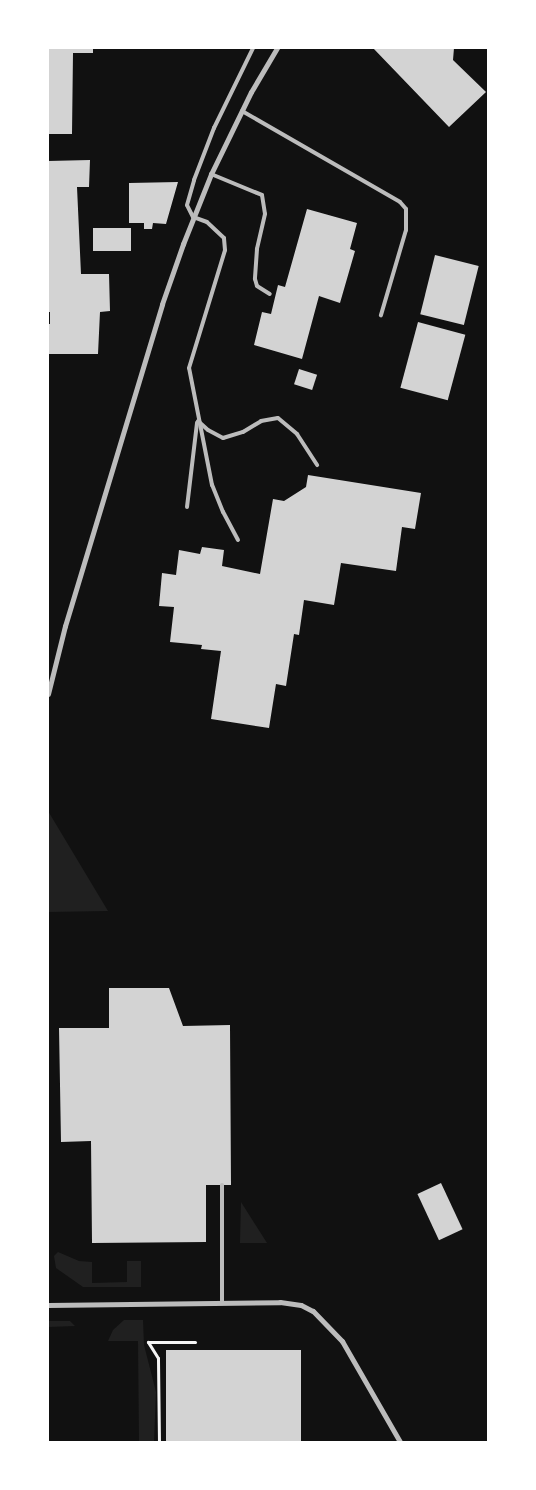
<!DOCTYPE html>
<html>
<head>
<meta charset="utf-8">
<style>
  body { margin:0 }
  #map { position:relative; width:536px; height:1490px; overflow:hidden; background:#111; font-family:"Source Serif 4",serif }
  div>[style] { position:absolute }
  .green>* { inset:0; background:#202020 }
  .building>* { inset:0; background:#d3d3d3; transform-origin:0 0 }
  .path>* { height:3px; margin:-1.5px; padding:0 1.5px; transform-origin:1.5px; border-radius:1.5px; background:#f5f5f5 }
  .service>* { height:4px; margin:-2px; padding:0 2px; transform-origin:2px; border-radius:2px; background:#bcbcbc }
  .minor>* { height:5px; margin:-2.5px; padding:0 2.5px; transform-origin:2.5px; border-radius:2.5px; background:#bcbcbc }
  span { translate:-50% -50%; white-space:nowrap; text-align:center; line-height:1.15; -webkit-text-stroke:5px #fff; paint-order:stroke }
  .frame { position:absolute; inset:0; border:49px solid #fff; pointer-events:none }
</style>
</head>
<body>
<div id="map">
  <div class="green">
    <div style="clip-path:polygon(48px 811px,108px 911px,48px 912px)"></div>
    <div style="clip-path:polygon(241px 1202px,267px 1243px,240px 1243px)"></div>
    <div style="clip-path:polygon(58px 1252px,79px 1261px,92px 1262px,92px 1283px,127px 1282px,127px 1261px,141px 1261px,141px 1287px,83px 1287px,56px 1268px,54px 1256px)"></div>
    <div style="clip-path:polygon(124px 1320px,143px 1320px,144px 1345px,156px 1392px,154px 1442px,139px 1442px,138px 1341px,108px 1341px,113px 1330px)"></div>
    <div style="clip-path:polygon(48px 1321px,70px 1321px,75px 1326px,48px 1327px,49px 1442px)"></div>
  </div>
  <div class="building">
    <div style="clip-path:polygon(48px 48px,93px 48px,93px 53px,73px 53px,72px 134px,48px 134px)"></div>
    <div style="clip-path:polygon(373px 48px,454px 48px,453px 60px,486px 92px,449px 127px)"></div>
    <div style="clip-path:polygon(90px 160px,89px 187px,77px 187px,81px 274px,109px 274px,110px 311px,100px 312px,98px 354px,48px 354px,48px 324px,50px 324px,50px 312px,48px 312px,48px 161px)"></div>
    <div style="clip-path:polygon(178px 182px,166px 224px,153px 223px,152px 229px,144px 229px,144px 223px,129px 223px,129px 183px)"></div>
    <div style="clip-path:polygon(307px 209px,357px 223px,350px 249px,355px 251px,340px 303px,319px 296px,302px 359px,254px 345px,262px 312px,271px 314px,278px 285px,285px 287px)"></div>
    <div style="left:93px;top:228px;width:38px;height:23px"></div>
    <div style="left:435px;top:255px;width:45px;height:61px;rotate:14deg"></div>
    <div style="left:418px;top:322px;width:49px;height:68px;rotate:15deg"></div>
    <div style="left:299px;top:369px;width:19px;height:16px;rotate:18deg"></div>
    <div style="clip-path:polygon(308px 475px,421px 493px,415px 529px,402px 527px,396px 571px,341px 563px,334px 605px,304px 600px,299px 635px,294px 634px,286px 686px,276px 684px,269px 728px,211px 719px,221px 651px,201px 649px,202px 645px,170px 642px,174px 607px,159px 606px,162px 573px,176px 575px,179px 550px,200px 554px,202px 547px,224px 550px,222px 566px,260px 574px,273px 499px,284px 501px,306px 487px)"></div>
    <div style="clip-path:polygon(109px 988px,169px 988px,183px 1026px,230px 1025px,231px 1185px,206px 1185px,206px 1242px,92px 1243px,91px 1141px,61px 1142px,59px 1028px,109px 1028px)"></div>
    <div style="left:441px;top:1183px;width:51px;height:26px;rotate:65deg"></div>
    <div style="left:301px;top:1350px;width:92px;height:135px;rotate:90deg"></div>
  </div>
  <div class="path">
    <div style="left:159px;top:1442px;width:84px;rotate:-90.7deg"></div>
    <div style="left:158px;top:1358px;width:19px;rotate:-122deg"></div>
    <div style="left:148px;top:1342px;width:47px"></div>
  </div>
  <div class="service">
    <div style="left:242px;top:111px;width:182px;rotate:29.9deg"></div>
    <div style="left:400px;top:202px;width:9px;rotate:49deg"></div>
    <div style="left:406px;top:209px;width:21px;rotate:90deg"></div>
    <div style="left:406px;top:230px;width:89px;rotate:106.4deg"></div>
    <div style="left:211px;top:174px;width:55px;rotate:22.4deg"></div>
    <div style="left:262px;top:195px;width:19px;rotate:81deg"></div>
    <div style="left:265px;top:214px;width:36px;rotate:103deg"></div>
    <div style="left:257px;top:249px;width:30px;rotate:94deg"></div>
    <div style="left:255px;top:279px;width:7px;rotate:74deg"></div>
    <div style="left:257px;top:286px;width:15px;rotate:32deg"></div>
    <div style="left:198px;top:421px;width:13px;rotate:42deg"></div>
    <div style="left:208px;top:430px;width:17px;rotate:28deg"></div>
    <div style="left:223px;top:438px;width:21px;rotate:-17deg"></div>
    <div style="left:243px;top:432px;width:21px;rotate:-31deg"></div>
    <div style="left:261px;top:421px;width:17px;rotate:-10deg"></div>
    <div style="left:278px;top:418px;width:25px;rotate:40deg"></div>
    <div style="left:297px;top:434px;width:37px;rotate:57deg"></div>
    <div style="left:187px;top:507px;width:85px;rotate:-83.2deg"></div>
    <div style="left:238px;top:540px;width:32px;rotate:-118deg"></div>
    <div style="left:223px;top:512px;width:29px;rotate:-112deg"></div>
    <div style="left:212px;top:485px;width:119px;rotate:-101.1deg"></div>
    <div style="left:189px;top:368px;width:123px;rotate:-73deg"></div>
    <div style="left:225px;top:250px;width:12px;rotate:-95deg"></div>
    <div style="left:224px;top:238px;width:23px;rotate:-137deg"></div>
    <div style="left:207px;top:222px;width:15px;rotate:-160deg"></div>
    <div style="left:193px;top:217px;width:13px;rotate:-117deg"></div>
    <div style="left:187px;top:205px;width:26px;rotate:-74deg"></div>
    <div style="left:194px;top:180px;width:56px;rotate:-69deg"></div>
    <div style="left:214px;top:128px;width:89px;rotate:-64deg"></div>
    <div style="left:222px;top:1185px;width:118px;rotate:90deg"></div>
  </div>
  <div class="minor">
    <div style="left:48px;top:694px;width:70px;rotate:-76deg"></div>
    <div style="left:65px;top:626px;width:336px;rotate:-73.2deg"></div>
    <div style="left:162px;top:304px;width:64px;rotate:-70.7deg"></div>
    <div style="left:183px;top:244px;width:75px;rotate:-68.2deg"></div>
    <div style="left:211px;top:174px;width:91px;rotate:-64deg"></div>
    <div style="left:251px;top:92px;width:51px;rotate:-59.4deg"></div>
    <div style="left:48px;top:1305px;width:232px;rotate:-0.7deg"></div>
    <div style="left:280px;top:1302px;width:21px;rotate:8deg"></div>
    <div style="left:301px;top:1305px;width:13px;rotate:27deg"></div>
    <div style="left:313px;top:1311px;width:42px;rotate:46deg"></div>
    <div style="left:342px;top:1341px;width:116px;rotate:60.1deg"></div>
  </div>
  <div class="frame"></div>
</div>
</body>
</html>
